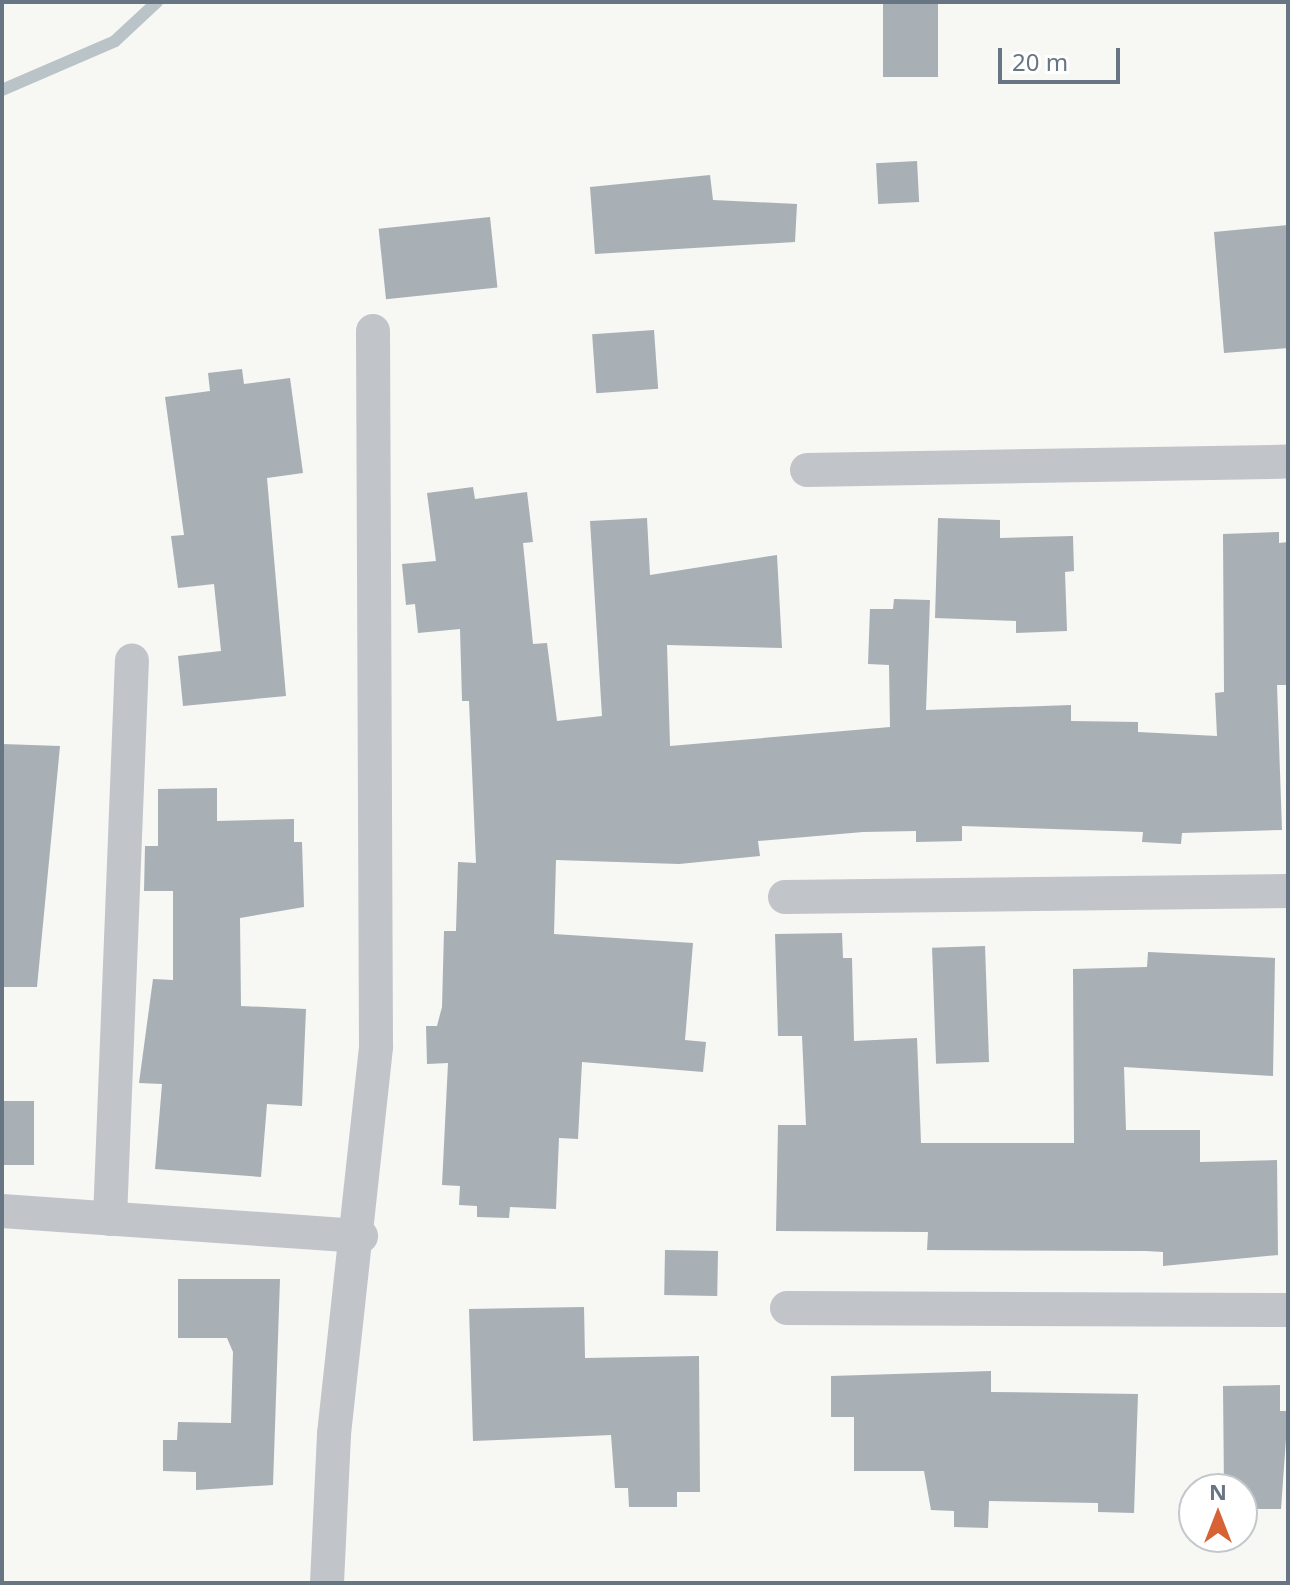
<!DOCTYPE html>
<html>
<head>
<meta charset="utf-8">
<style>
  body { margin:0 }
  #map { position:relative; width:1290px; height:1585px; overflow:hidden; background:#f7f7f4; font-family:"Noto Sans",sans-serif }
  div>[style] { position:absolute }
  .stream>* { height:12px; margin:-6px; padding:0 6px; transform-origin:6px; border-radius:6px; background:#bac3c8 }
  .building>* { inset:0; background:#a8afb5; transform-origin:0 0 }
  .minor>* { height:34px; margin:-17px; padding:0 17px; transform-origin:17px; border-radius:17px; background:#c1c4c8 }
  span { translate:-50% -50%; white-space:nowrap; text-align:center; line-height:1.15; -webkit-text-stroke:8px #fff; paint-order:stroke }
  .frame { position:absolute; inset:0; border:4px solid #687683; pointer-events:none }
  .north { position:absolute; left:1178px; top:1473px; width:80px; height:80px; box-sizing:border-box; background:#fff; border:2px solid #c3c8cd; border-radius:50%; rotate:0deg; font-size:22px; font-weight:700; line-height:32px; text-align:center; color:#687683 }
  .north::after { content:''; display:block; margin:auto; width:28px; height:36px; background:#d66235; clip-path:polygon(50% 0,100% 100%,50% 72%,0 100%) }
  .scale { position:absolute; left:998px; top:48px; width:122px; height:36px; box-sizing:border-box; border:4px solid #687683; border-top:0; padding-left:10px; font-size:24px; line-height:28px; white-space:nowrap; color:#687683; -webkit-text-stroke:6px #fff; paint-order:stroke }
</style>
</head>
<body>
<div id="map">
  <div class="stream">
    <div style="left:2px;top:90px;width:123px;rotate:-23.4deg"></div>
    <div style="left:115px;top:41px;width:57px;rotate:-42.9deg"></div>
  </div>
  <div class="building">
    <div style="left:883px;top:2px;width:55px;height:75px"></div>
    <div style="left:917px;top:161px;width:41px;height:41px;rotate:87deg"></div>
    <div style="clip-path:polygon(710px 175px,713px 200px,797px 204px,795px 242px,595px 254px,590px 187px)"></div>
    <div style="left:490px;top:217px;width:71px;height:112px;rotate:84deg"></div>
    <div style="clip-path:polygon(1288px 225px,1288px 348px,1224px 353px,1214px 232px)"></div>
    <div style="left:654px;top:330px;width:59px;height:62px;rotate:86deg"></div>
    <div style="clip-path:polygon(242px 369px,244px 384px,290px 378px,303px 473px,267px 478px,286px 696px,183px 706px,178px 656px,221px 651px,214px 584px,178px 588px,171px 536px,184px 535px,165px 397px,210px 391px,208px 373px)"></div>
    <div style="clip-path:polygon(473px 487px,475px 499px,527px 492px,533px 542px,523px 543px,533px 644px,547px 643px,557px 721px,602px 716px,590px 521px,647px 518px,650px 575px,777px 555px,782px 648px,667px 645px,670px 746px,890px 727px,889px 665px,868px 664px,870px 609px,893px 609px,894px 599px,930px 600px,926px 710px,1071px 705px,1071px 721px,1138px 722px,1138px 732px,1217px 736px,1215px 693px,1224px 692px,1223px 534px,1279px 532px,1279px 543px,1288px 542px,1288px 685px,1277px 685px,1282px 830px,1182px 833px,1181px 844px,1142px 842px,1143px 832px,962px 826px,962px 841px,916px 842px,916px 831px,863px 832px,758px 841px,760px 856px,679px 864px,556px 860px,554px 934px,693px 943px,685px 1040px,706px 1042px,703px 1072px,582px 1062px,578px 1139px,559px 1138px,556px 1209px,510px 1207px,509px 1218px,477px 1217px,477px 1206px,459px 1205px,460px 1186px,442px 1185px,448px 1063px,427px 1064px,426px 1026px,437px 1026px,442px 1007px,444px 931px,456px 931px,458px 862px,476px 863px,469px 701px,462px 701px,460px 629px,418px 633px,415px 604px,406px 605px,402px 564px,436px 561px,427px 493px)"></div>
    <div style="clip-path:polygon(938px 518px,1000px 520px,1000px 538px,1073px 536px,1074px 571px,1065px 572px,1067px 631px,1016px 633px,1016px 621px,935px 618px)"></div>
    <div style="clip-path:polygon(2px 744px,60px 746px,37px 987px,2px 987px)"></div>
    <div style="clip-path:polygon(217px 788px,217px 821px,294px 819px,294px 842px,302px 842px,304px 907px,240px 918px,241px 1006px,306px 1009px,302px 1106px,267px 1104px,261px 1177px,155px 1169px,162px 1084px,139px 1083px,153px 979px,173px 980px,173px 891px,144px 891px,145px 846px,158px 846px,158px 789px)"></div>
    <div style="clip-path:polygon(842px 933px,843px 958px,852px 958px,854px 1041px,917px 1038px,921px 1143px,1074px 1143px,1073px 969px,1147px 967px,1148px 952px,1275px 958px,1273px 1076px,1124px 1067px,1126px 1130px,1200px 1130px,1200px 1162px,1277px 1160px,1278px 1255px,1163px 1266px,1163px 1252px,1146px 1251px,927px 1250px,928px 1232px,776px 1231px,778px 1125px,806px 1125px,802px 1036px,778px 1036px,775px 934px)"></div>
    <div style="left:985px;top:946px;width:116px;height:53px;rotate:88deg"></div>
    <div style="left:2px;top:1101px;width:32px;height:64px"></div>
    <div style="left:665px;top:1250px;width:53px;height:45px;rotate:1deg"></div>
    <div style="clip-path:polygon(178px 1279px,280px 1279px,273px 1485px,196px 1490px,196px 1472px,163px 1471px,163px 1440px,177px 1440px,178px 1422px,231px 1423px,233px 1352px,227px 1338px,178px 1338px)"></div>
    <div style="clip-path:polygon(584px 1307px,585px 1358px,699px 1356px,700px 1492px,677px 1492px,677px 1507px,629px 1507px,628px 1488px,615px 1488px,611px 1435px,473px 1441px,469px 1309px)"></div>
    <div style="clip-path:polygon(991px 1371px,991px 1392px,1138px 1394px,1134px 1513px,1098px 1512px,1098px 1503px,989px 1501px,988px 1528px,954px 1527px,954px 1511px,931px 1510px,924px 1471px,854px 1471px,854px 1417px,831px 1417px,831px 1376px)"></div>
    <div style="clip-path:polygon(1280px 1385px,1280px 1411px,1288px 1411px,1281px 1509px,1246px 1509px,1246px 1490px,1224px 1489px,1223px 1386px)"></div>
  </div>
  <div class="minor">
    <div style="left:807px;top:470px;width:481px;rotate:-1deg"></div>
    <div style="left:785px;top:897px;width:503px;rotate:-0.68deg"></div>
    <div style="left:2px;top:1211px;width:360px;rotate:4deg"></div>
    <div style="left:110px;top:1219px;width:559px;rotate:-87.75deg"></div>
    <div style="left:787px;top:1308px;width:501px;rotate:0.23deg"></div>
    <div style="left:327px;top:1583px;width:149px;rotate:-87.3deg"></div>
    <div style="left:334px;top:1434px;width:390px;rotate:-83.8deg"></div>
    <div style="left:376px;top:1046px;width:715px;rotate:-90.24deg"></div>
  </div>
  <div class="frame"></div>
  <div class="north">N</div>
  <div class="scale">20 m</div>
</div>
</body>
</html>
